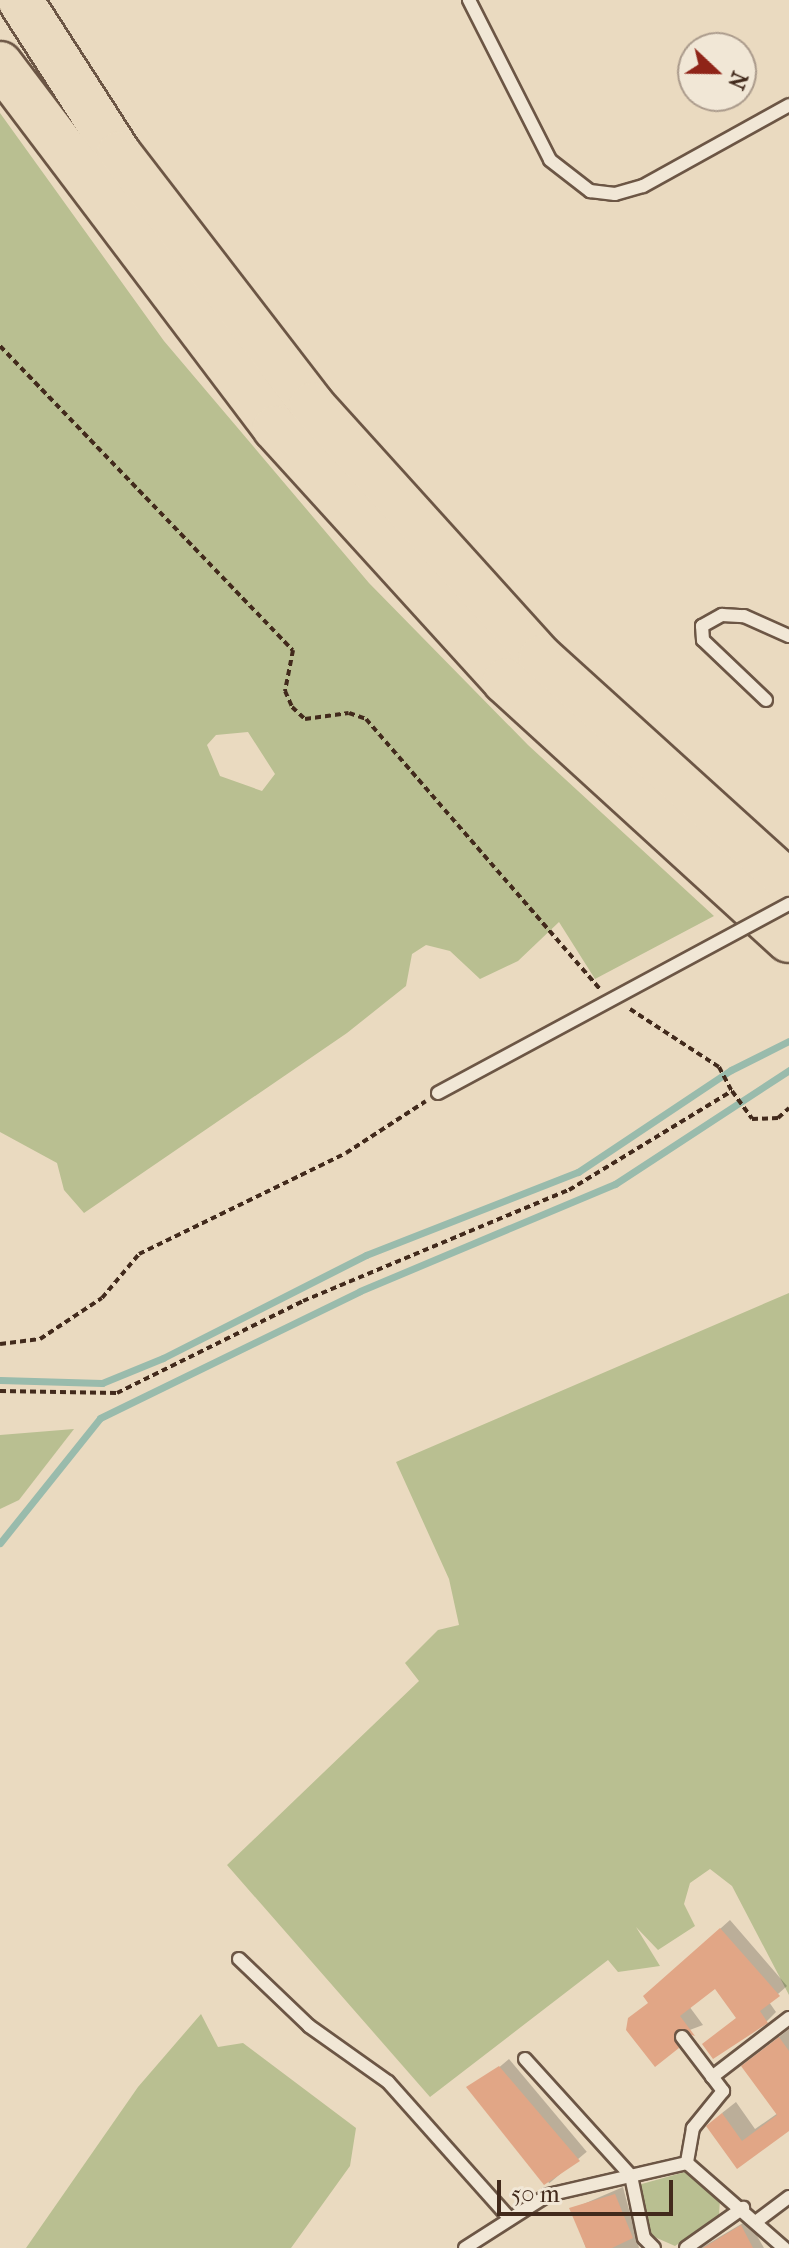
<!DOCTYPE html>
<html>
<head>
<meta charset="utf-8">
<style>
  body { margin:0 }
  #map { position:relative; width:789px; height:2248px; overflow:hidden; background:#eadac0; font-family:"IM FELL French Canon",serif }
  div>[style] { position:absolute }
  .green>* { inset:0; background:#b9bf91 }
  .shadow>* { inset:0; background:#0003; transform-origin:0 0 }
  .stream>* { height:7px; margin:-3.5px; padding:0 3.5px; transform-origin:3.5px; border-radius:3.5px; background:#99bbac }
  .building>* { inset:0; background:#e1a686 }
  .path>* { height:4px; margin-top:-2px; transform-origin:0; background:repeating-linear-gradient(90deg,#422a1c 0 6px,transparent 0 10px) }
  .roads { filter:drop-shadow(2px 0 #6c5645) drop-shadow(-2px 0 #6c5645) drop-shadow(0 2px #6c5645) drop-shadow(0 -2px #6c5645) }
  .lane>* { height:12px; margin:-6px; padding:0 6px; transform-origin:6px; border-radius:6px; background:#f1e7d6 }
  .highway>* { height:44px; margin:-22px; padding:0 22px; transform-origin:22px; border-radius:22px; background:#eadac0 }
  .bridges { filter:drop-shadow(2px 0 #6c5645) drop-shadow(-2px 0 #6c5645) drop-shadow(0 2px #6c5645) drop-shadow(0 -2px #6c5645) }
  .lane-bridge>* { height:12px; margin:-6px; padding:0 6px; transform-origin:6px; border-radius:6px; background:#f1e7d6 }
  span { translate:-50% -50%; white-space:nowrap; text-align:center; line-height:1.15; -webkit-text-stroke:6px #f1e7d6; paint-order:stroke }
  .north { position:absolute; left:677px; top:32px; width:80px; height:80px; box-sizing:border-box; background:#f1e7d6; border:2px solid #ab9b8c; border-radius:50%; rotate:112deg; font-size:22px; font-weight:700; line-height:32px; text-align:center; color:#422a1c }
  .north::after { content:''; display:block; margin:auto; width:28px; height:36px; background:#8f2418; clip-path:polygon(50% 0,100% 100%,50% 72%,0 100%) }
  .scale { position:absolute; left:497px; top:2180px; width:176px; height:36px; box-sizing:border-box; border:4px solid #422a1c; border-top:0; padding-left:10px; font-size:24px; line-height:28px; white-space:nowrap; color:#422a1c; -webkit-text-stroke:6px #f1e7d6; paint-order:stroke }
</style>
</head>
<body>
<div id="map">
  <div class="green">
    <div style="clip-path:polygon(evenodd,0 113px,164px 341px,369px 583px,528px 745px,714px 916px,595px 979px,559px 922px,518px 961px,480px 979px,450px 951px,426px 945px,412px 954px,406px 986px,347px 1033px,84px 1213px,64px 1190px,57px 1163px,0 1132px,0 113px,248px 732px,275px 774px,262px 791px,220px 776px,207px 745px,216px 735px,248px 732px)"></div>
    <div style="clip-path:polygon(789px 1293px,789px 1995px,732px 1886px,710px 1869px,690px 1883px,684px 1904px,695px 1926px,658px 1950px,636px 1927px,660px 1966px,618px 1972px,608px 1960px,430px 2097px,227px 1865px,419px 1681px,405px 1663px,438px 1630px,459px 1625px,449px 1579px,396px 1462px)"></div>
    <div style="clip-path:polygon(74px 1429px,19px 1500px,0 1509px,0 1435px)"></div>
    <div style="clip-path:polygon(201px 2014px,218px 2047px,243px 2043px,356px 2128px,350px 2166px,291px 2248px,26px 2248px,138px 2087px)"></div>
    <div style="clip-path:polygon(685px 2172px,720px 2198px,719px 2216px,675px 2246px,650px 2235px,638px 2185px)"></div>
  </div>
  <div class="shadow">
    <div style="clip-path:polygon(730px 1920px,787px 1986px,769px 2002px,776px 2012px,767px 2021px,713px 2056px,705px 2044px,738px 2017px,716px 1987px,689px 2006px,703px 2025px,687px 2031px,678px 2046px,650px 2002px,655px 1987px)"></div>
    <div style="clip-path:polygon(789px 2029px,789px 2128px,738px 2166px,722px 2113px,736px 2102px,755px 2129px,778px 2113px,744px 2066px)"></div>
    <div style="left:509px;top:2059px;width:121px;height:49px;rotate:50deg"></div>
    <div style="clip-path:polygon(623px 2187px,639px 2248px,586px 2248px,572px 2209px)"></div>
    <div style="clip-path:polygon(748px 2220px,764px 2248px,701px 2248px)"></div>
  </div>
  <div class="stream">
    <div style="left:0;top:1380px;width:102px;rotate:1.7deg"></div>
    <div style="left:102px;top:1383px;width:66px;rotate:-22.3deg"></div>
    <div style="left:163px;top:1358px;width:228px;rotate:-26.9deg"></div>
    <div style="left:366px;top:1255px;width:228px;rotate:-21.4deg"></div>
    <div style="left:578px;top:1172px;width:184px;rotate:-33.7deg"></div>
    <div style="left:731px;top:1070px;width:65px;rotate:-26.6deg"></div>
    <div style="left:0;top:1543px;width:160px;rotate:-51.3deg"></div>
    <div style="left:100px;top:1418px;width:289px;rotate:-26deg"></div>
    <div style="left:360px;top:1291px;width:277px;rotate:-22.8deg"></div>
    <div style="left:615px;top:1184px;width:208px;rotate:-33.2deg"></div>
  </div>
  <div class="building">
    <div style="clip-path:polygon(720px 1928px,780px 1996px,760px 2011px,768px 2023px,713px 2059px,702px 2044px,736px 2018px,715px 1989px,680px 2016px,695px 2036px,676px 2030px,679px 2048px,655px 2067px,626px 2030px,628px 2018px,648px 2003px,643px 1996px)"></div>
    <div style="clip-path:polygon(779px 2037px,789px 2051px,789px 2131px,737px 2169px,706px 2126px,722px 2113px,742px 2141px,777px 2115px,741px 2066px)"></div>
    <div style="clip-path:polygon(499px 2066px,580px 2161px,544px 2185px,466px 2087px)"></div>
    <div style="clip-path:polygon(615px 2194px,633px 2238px,612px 2248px,586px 2248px,569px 2208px)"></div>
    <div style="clip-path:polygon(741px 2225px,753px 2248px,703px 2248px)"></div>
  </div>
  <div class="path">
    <div style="left:0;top:346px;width:422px;rotate:46.1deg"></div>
    <div style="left:293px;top:650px;width:42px;rotate:101deg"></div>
    <div style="left:285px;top:691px;width:17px;rotate:66deg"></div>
    <div style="left:292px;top:707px;width:18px;rotate:43deg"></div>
    <div style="left:305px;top:719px;width:44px;rotate:-7.8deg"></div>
    <div style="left:349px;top:713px;width:18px;rotate:19deg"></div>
    <div style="left:366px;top:719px;width:357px;rotate:49.1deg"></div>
    <div style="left:630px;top:1009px;width:106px;rotate:33.1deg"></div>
    <div style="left:719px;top:1067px;width:27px;rotate:62deg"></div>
    <div style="left:0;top:1344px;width:40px;rotate:-7.1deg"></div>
    <div style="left:40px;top:1339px;width:74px;rotate:-33.5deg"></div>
    <div style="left:102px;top:1298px;width:57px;rotate:-49.9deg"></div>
    <div style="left:139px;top:1254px;width:230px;rotate:-26deg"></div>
    <div style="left:346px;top:1153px;width:95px;rotate:-33deg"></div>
    <div style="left:0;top:1391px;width:117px;rotate:1deg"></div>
    <div style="left:117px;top:1393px;width:208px;rotate:-26.3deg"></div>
    <div style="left:303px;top:1301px;width:288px;rotate:-22.7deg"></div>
    <div style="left:569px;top:1190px;width:191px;rotate:-31.3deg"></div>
    <div style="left:732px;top:1091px;width:34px;rotate:54deg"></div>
    <div style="left:752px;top:1119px;width:26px;rotate:-2deg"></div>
    <div style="left:778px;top:1118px;width:15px;rotate:-42deg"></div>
  </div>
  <div class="roads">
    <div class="lane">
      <div style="left:469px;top:0;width:179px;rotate:63.1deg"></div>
      <div style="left:550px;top:160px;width:51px;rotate:37.8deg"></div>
      <div style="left:590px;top:191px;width:25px;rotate:7deg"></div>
      <div style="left:615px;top:194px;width:29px;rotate:-16deg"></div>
      <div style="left:643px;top:186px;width:167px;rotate:-29deg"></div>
      <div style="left:766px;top:700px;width:87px;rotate:-136.4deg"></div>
      <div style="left:703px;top:640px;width:14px;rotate:-94deg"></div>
      <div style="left:702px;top:626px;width:23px;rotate:-29deg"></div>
      <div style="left:722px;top:615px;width:22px;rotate:3deg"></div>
      <div style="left:744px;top:616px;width:49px;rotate:24deg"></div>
      <div style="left:239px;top:1959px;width:97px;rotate:43.7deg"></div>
      <div style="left:309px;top:2026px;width:97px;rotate:35.3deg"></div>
      <div style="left:388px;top:2082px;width:183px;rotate:48.3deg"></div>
      <div style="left:682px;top:2037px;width:68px;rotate:52.8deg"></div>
      <div style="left:723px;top:2091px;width:48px;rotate:129deg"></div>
      <div style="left:693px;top:2128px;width:36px;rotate:100deg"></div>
      <div style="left:525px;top:2059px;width:158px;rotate:47.8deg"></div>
      <div style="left:631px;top:2176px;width:63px;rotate:78.2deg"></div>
      <div style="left:644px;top:2238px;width:14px;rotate:45deg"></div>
      <div style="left:712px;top:2077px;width:97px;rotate:-37.5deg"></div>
      <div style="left:757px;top:2221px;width:40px;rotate:-37deg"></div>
      <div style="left:465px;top:2248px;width:98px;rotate:-32.6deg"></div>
      <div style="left:548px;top:2195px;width:143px;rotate:-13deg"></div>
      <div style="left:687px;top:2163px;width:129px;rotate:41.2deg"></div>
      <div style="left:686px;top:2248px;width:70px;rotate:-35.1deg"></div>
    </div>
    <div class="highway">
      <div style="left:20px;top:0;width:183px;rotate:57.3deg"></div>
      <div style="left:119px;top:154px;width:317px;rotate:52.4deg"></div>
      <div style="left:312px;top:405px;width:341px;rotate:47.9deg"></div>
      <div style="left:541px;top:658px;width:335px;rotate:42.2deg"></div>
      <div style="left:0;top:64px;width:456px;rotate:52.9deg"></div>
      <div style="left:275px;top:428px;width:342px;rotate:47.7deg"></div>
      <div style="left:505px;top:681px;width:384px;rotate:42.4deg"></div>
    </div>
  </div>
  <div class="bridges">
    <div class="lane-bridge">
      <div style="left:438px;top:1093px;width:399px;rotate:-28.3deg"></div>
    </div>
  </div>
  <div class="north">N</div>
  <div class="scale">50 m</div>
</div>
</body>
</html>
